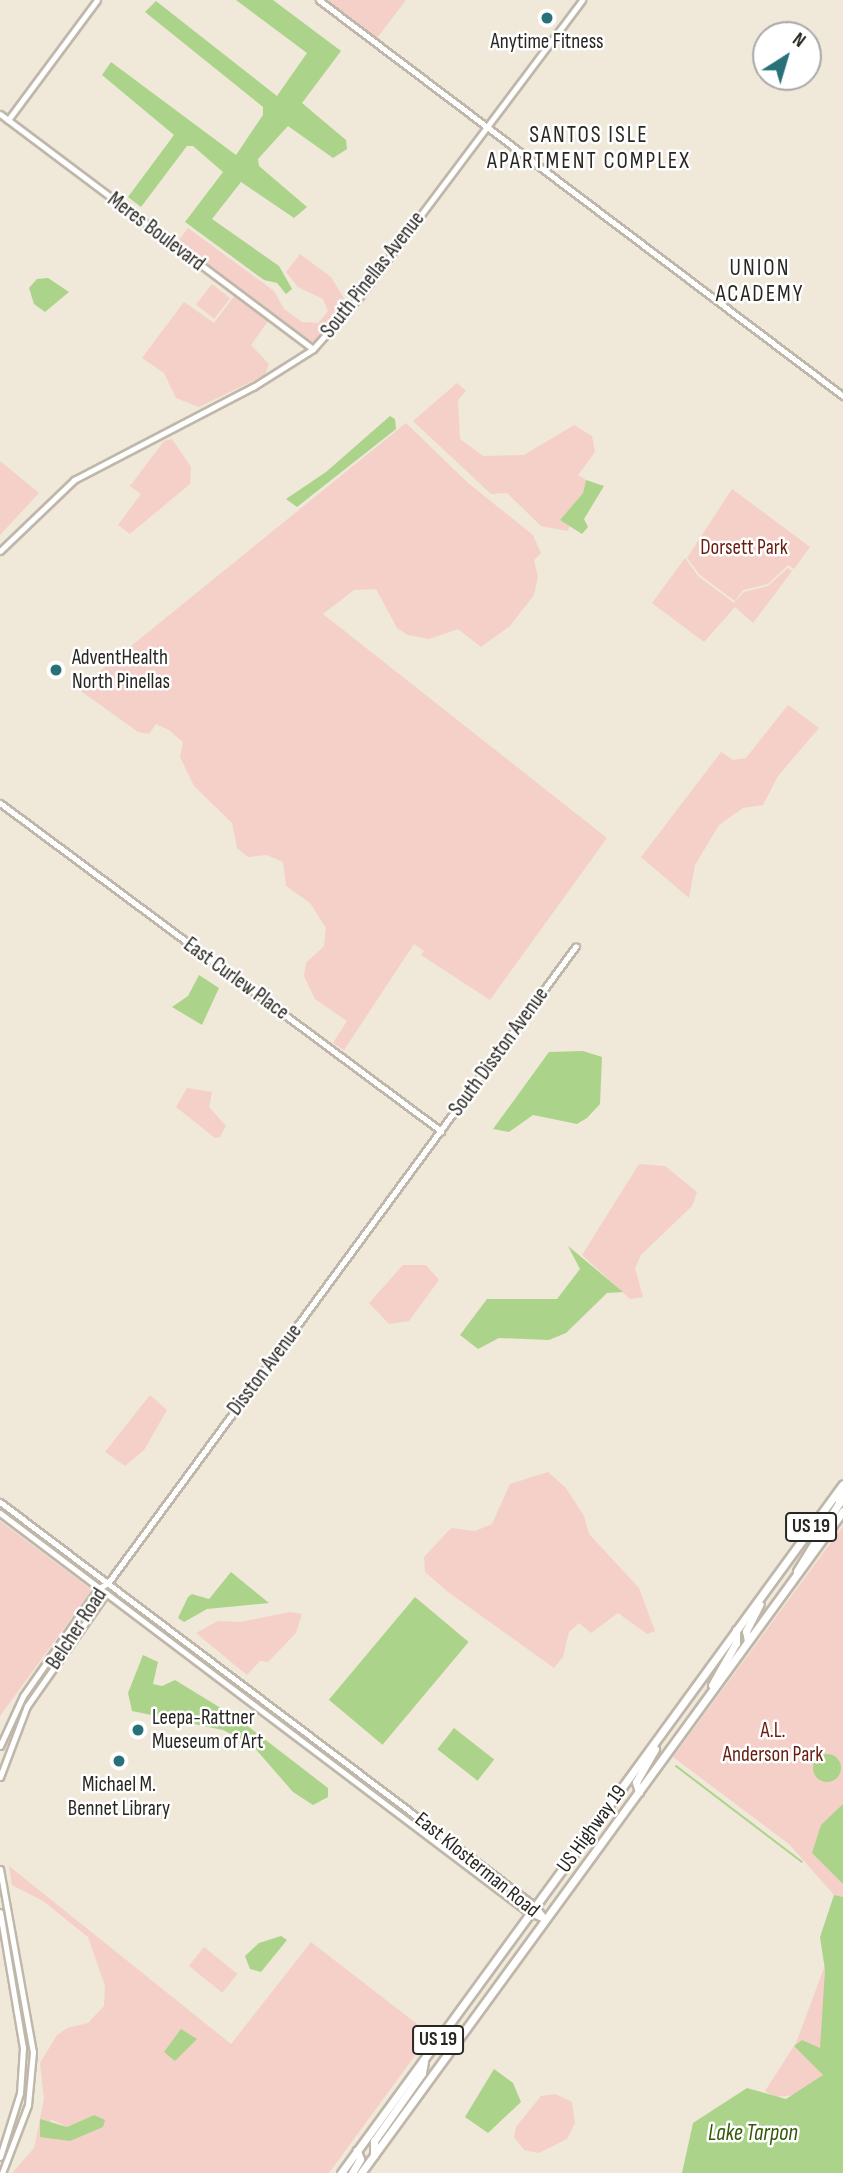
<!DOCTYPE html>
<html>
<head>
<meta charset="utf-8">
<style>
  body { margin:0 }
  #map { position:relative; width:843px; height:2173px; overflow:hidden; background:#f0e8d9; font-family:"Sofia Sans Condensed",sans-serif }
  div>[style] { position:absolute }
  .green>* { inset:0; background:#f4d0c8; transform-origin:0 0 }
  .water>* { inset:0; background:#abd48a; transform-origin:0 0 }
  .round { border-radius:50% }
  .stream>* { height:2px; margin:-1px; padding:0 1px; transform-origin:1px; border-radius:1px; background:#abd48a }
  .roads { filter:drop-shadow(2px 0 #bfb7a9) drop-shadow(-2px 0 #bfb7a9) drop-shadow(0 2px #bfb7a9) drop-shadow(0 -2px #bfb7a9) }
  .secondary>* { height:5px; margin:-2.5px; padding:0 2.5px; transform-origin:2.5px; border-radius:2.5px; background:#fff }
  .highway>* { height:7px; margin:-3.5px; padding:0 3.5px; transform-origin:3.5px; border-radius:3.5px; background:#fff }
  .dots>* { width:19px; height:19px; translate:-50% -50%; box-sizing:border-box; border:4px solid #fff; border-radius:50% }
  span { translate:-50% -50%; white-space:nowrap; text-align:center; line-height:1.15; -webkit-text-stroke:5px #fff; paint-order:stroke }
  .shield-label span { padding:2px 5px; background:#fff; border:2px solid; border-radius:5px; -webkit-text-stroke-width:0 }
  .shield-label { font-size:19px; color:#2a2722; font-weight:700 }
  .poi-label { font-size:21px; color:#2a2722 }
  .left { translate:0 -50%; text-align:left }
  .street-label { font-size:21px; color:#2a2722 }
  .park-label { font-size:21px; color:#681d0e }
  .neighbourhood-label { font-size:23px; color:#2a2722; letter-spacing:2px }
  .water-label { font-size:23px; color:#345808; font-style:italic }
  .north { position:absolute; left:752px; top:21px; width:70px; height:70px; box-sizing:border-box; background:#fff; border:2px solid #aaa9a7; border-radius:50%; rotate:37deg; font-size:19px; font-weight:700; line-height:28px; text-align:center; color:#2a2722 }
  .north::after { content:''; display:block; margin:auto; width:24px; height:32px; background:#28717a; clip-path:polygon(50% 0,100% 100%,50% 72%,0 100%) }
</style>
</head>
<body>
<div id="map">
  <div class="green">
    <div style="clip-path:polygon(327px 0,406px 0,377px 38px)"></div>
    <div style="clip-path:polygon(188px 228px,274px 291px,284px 309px,302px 322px,318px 323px,328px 311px,323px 299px,298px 287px,286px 272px,300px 254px,331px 277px,346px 302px,344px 308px,314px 345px,176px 244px)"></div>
    <div style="left:212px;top:284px;width:23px;height:26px;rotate:38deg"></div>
    <div style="clip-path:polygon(235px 295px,269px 320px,251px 345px,269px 364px,265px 375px,199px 407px,176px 398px,164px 373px,142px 358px,184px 302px,214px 323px)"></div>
    <div style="clip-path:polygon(457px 383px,466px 391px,458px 400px,460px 439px,483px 456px,524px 455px,574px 425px,592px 436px,595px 452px,578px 475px,586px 480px,583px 493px,560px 520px,570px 526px,567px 531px,541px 526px,507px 493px,491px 494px,413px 421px)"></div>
    <div style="clip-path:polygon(406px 423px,468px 483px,533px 535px,541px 553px,534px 560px,538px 577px,534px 595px,510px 626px,481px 647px,458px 629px,429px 639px,408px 635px,397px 628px,376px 589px,354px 590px,323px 614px,607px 838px,490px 1000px,421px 955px,424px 951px,414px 944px,344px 1050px,333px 1043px,347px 1021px,315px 999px,304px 976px,306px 963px,324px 946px,326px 928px,310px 903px,286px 886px,283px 862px,267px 855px,248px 857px,237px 848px,232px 823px,194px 786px,180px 757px,183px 742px,169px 730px,156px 724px,149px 734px,138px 732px,78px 689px)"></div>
    <div style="clip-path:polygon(172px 439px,191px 467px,190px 484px,130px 534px,118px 525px,141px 494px,130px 486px,164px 441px)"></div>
    <div style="clip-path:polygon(0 461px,39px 493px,0 535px)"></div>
    <div style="clip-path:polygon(732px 489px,810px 547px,794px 569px,788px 565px,768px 584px,743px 590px,735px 601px,700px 575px,687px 558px)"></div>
    <div style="clip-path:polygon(685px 558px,699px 577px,734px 603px,744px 592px,768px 586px,788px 568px,792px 571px,753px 623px,735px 607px,704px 642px,652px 603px)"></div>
    <div style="clip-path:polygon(788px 705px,819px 728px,778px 776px,763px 805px,743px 808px,719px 825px,695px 865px,689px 898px,641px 857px,721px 752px,733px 760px,746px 758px)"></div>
    <div style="clip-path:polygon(187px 1088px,212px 1092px,209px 1107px,226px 1126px,220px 1137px,215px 1138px,176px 1107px)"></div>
    <div style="clip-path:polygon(639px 1164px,665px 1166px,697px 1192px,692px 1206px,641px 1255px,635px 1268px,643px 1297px,630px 1299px,582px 1255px)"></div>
    <div style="clip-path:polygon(403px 1265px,426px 1265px,439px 1280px,409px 1321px,389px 1324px,369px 1303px)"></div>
    <div style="clip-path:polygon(150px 1395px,167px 1410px,144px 1450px,125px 1466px,105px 1452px)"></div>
    <div style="clip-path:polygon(548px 1472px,566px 1488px,584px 1516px,589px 1534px,639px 1588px,655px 1631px,647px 1634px,618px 1613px,591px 1633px,579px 1623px,569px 1632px,563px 1657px,554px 1668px,448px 1592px,425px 1572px,424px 1557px,451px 1528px,475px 1531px,492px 1524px,510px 1484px)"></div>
    <div style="clip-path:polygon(0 1521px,92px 1590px,0 1716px)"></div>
    <div style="clip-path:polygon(843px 1526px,843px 1897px,834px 1895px,789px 1844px,673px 1757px)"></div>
    <div style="clip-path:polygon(290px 1612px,302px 1614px,296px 1633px,268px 1662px,260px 1661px,247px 1675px,196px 1633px,218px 1621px,240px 1622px)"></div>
    <div style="clip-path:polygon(evenodd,9px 1866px,231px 2044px,311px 1942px,426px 2031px,433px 2031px,329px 2173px,12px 2173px,34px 2148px,44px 2099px,40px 2063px,57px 2035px,67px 2028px,88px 2023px,104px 2006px,105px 1986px,88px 1937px,43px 1901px,12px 1885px,9px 1866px,94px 2115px,81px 2135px,69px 2141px,57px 2139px,50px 2119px,67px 2127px,94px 2115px)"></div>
    <div style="left:204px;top:1947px;width:43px;height:24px;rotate:39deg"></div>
    <div style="clip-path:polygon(830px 1952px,826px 2073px,814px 2093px,775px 2097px,765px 2091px,796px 2043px)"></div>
    <div style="clip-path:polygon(555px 2094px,572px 2102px,575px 2123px,567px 2139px,539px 2153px,524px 2150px,514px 2137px,516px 2127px,541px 2096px)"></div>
  </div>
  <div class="water">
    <div style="clip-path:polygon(236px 0,273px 0,341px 51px,302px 103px,346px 140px,347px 149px,333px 158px,288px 126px,258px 159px,259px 166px,307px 207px,294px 218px,241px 182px,212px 219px,279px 266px,292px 289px,286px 294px,277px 283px,264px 280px,185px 222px,223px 172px,193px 146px,187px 146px,141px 207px,128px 197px,174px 135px,102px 75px,111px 62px,236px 155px,263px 115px,263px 107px,145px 12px,156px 1px,277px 96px,307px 53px)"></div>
    <div style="clip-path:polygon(48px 278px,69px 292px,45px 312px,34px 304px,29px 288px,37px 279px)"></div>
    <div style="clip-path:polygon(390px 416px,395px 419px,396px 429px,297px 507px,286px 499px,326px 472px)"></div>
    <div style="clip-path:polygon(586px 480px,604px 486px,584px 519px,588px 527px,582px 534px,560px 520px,583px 493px)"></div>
    <div style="clip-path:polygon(199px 975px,219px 988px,202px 1025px,172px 1007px,188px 996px)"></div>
    <div style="clip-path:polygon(583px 1051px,602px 1057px,600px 1104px,587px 1118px,577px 1124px,533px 1115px,509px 1132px,493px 1129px,549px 1052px)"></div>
    <div style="clip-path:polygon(568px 1246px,623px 1292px,607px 1293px,566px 1333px,549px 1340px,499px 1338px,478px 1349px,460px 1335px,487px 1299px,557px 1299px,580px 1269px)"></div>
    <div style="clip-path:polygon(231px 1572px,269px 1603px,207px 1609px,184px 1622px,178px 1618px,188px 1597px,192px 1594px,209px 1599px)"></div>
    <div style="left:415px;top:1597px;width:70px;height:134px;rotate:40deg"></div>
    <div style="clip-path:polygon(143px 1655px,158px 1662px,153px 1684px,162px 1686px,175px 1680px,237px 1718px,328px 1788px,328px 1797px,313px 1805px,293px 1792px,252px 1745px,223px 1730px,132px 1711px,128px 1693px)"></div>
    <div style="left:454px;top:1728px;width:51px;height:27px;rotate:38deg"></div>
    <div class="round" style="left:813px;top:1754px;width:28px;height:28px"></div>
    <div style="clip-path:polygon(843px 1804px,843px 1884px,812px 1853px,821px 1825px)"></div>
    <div style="clip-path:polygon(834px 1895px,843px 1897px,843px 2173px,682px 2173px,693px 2123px,747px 2088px,786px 2099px,823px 2075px,794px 2046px,802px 2040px,820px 2048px,825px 1970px,820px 1937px)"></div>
    <div style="clip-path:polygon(281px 1936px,287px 1940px,261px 1972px,250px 1969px,245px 1956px,259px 1943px)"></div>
    <div style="clip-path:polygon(181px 2029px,197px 2039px,175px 2061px,164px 2052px)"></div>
    <div style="clip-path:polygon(494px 2069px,513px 2083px,521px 2102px,488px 2133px,465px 2117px)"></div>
    <div style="clip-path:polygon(94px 2115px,105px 2120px,103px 2127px,70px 2141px,40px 2137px,40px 2119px,67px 2127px)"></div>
  </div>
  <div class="stream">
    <div style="left:676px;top:1766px;width:158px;rotate:37.3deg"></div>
  </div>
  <div class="roads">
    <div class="secondary">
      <div style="left:319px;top:0;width:657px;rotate:37.08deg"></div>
      <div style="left:0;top:114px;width:391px;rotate:36.9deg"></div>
      <div style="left:8px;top:120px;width:149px;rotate:-53.4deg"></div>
      <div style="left:0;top:551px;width:103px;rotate:-43.8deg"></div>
      <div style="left:74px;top:480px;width:202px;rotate:-27.5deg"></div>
      <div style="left:253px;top:387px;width:71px;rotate:-32.3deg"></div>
      <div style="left:313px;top:349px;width:71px;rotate:-48.4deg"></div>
      <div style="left:360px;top:296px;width:370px;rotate:-53.1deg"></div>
      <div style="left:0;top:803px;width:550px;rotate:36.64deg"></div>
      <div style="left:0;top:1502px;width:670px;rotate:37.06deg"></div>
      <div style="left:535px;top:1906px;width:16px;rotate:52deg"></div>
      <div style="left:0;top:1513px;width:662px;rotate:37.08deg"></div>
      <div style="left:528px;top:1912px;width:15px;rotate:23deg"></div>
      <div style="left:0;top:1746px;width:55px;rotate:-65.3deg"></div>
      <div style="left:23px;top:1696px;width:132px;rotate:-54.9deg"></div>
      <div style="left:99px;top:1588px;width:10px;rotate:-29deg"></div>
      <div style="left:108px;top:1583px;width:790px;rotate:-53.7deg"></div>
      <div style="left:0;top:1777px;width:76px;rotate:-69.2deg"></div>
      <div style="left:27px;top:1706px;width:138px;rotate:-55deg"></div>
      <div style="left:0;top:1869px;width:186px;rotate:79.8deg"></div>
      <div style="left:33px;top:2052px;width:53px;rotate:95.4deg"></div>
      <div style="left:28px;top:2105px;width:73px;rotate:110.9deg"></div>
      <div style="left:0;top:1912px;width:138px;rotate:80.4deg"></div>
      <div style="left:23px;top:2048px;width:45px;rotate:93.8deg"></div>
      <div style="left:20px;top:2093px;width:67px;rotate:107.4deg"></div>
    </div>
    <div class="highway">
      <div style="left:797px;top:1571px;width:80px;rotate:-58.3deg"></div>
      <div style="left:839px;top:1503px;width:12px;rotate:-90deg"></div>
      <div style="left:748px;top:1641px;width:10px;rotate:-101deg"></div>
      <div style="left:746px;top:1631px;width:30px;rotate:-63deg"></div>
      <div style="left:712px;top:1685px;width:48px;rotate:-60.3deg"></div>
      <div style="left:736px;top:1643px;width:13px;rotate:-90deg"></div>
      <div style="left:639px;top:1792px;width:10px;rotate:-107deg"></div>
      <div style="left:636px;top:1782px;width:38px;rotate:-60deg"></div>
      <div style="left:374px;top:2155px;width:14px;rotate:-90deg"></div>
      <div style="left:374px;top:2141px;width:83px;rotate:-54.8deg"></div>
      <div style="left:422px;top:2073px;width:11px;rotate:-80deg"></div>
      <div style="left:341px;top:2173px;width:852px;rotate:-53.92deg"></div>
      <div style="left:352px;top:2173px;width:16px;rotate:-60deg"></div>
      <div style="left:360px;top:2159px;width:9px;rotate:-111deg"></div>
      <div style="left:361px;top:2173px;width:819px;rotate:-53.94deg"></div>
    </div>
  </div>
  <div class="dots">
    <div style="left:547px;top:18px;background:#28717a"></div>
    <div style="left:56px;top:670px;background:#28717a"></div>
    <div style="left:138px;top:1730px;background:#28717a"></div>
    <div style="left:119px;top:1761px;background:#28717a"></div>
  </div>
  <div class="shield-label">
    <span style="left:811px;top:1527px">US 19</span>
    <span style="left:438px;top:2040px">US 19</span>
  </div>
  <div class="poi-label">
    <span style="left:547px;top:42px">Anytime Fitness</span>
    <span class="left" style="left:72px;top:670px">AdventHealth<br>North Pinellas</span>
    <span class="left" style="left:152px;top:1730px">Leepa-Rattner<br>Mueseum of Art</span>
    <span style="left:119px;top:1797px">Michael M.<br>Bennet Library</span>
  </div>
  <div class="street-label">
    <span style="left:156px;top:232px;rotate:37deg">Meres Boulevard</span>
    <span style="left:373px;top:275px;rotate:-52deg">South Pinellas Avenue</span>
    <span style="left:236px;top:979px;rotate:36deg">East Curlew Place</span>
    <span style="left:499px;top:1052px;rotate:-54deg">South Disston Avenue</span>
    <span style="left:265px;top:1370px;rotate:-53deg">Disston Avenue</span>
    <span style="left:77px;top:1629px;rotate:-57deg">Belcher Road</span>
    <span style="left:592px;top:1829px;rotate:-54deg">US Highway 19</span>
    <span style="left:477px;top:1865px;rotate:39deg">East Klosterman Road</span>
  </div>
  <div class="park-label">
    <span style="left:744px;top:548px">Dorsett Park</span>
    <span style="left:773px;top:1743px">A.L.<br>Anderson Park</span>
  </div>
  <div class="neighbourhood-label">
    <span style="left:589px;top:148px">SANTOS ISLE<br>APARTMENT COMPLEX</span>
    <span style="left:760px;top:281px">UNION<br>ACADEMY</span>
  </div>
  <div class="water-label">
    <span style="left:753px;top:2133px">Lake Tarpon</span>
  </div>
  <div class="north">N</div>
</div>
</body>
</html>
